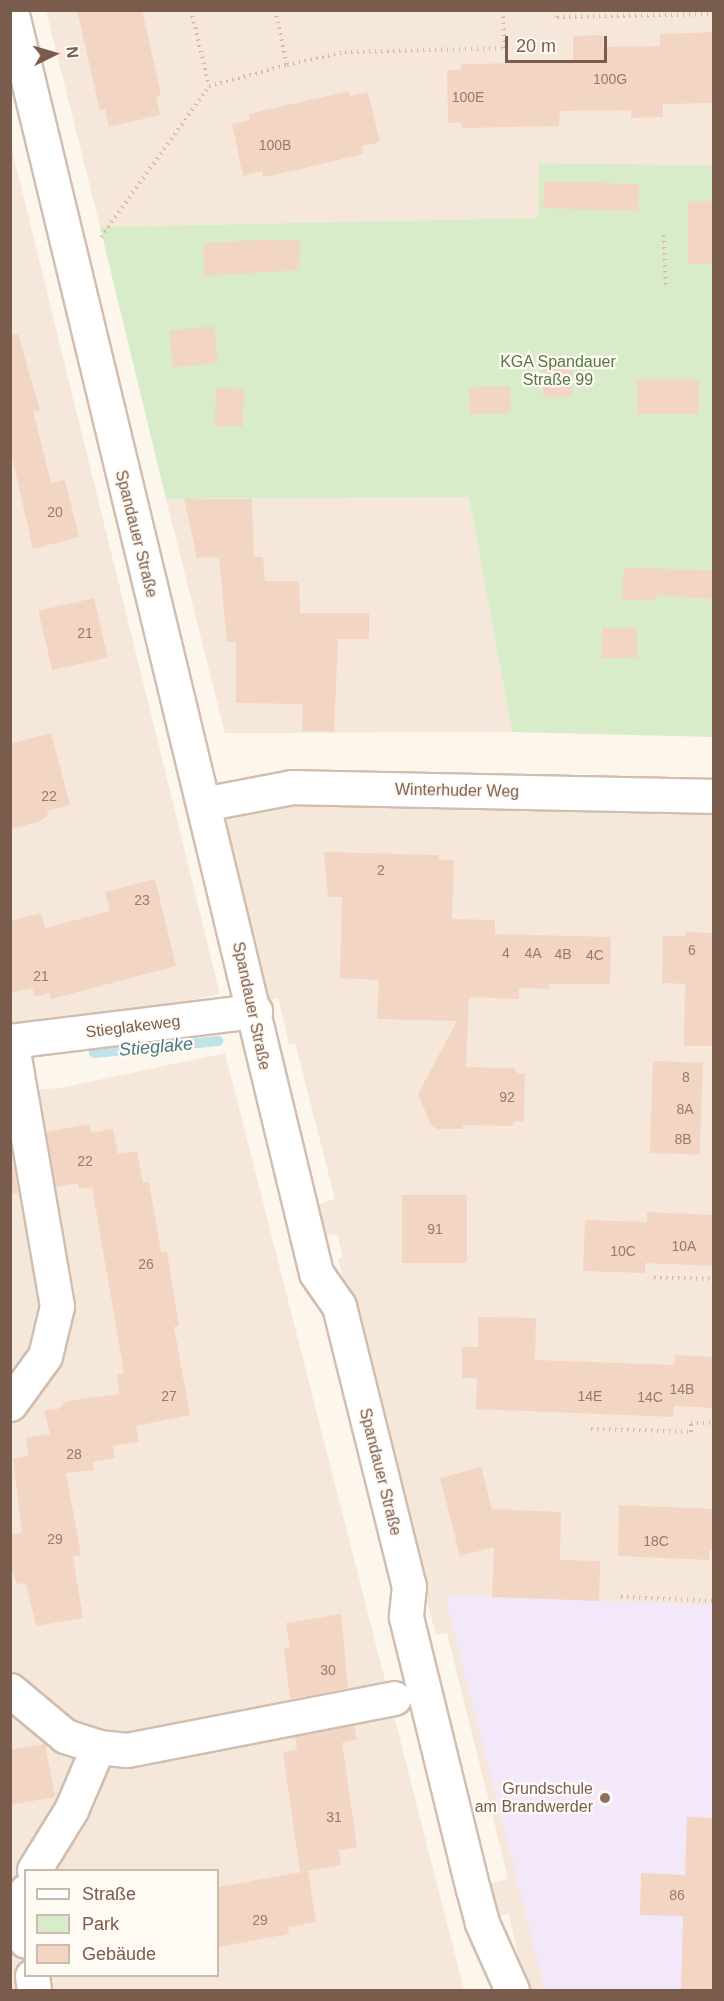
<!DOCTYPE html>
<html>
<head>
<meta charset="utf-8">
<style>
  body { margin:0 }
  #map { position:relative; width:724px; height:2001px; overflow:hidden; background:#fdf6ec; font-family:Helvetica,sans-serif }
  div>[style] { position:absolute }
  .residential>* { inset:0; background:#f5e8da }
  .education>* { inset:0; background:#f3e8fa }
  .green>* { inset:0; background:#d8ecc9 }
  .stream>* { height:10px; margin:-5px; padding:0 5px; transform-origin:5px; border-radius:5px; background:#bfe3e8 }
  .building>* { inset:0; background:#f3d5c3; transform-origin:0 0 }
  .path>* { height:4px; margin-top:-2px; transform-origin:0; background:repeating-linear-gradient(90deg,#d9b8a5 0 1.5px,transparent 0 6px) }
  .roads { filter:drop-shadow(2px 0 #d1beb0) drop-shadow(-2px 0 #d1beb0) drop-shadow(0 2px #d1beb0) drop-shadow(0 -2px #d1beb0) }
  .minor>* { height:33px; margin:-16.5px; padding:0 16.5px; transform-origin:16.5px; border-radius:16.5px; background:#fff }
  .dots>* { width:16px; height:16px; translate:-50% -50%; box-sizing:border-box; border:3px solid #fffaf3; border-radius:50% }
  span { translate:-50% -50%; white-space:nowrap; text-align:center; line-height:1.15; -webkit-text-stroke:4.5px #fffaf3; paint-order:stroke }
  .number-label { font-size:14px; color:#987a6a }
  .number-label span { -webkit-text-stroke-width:0 }
  .park-label { font-size:16px; color:#537a41 }
  .street-label { font-size:16px; color:#7a5c4d }
  .education-label { font-size:16px; color:#785e54 }
  .right { translate:-100% -50%; text-align:right }
  .water-label { font-size:18px; color:#437c86; font-style:italic }
  .frame { position:absolute; inset:0; border:12px solid #7a5c4d; pointer-events:none }
  .legend { position:absolute; left:24px; top:1869px; width:195px; height:108px; box-sizing:border-box; background:#fffaf3; border:2px solid #cabbb1; margin:0; padding:8px 10px; list-style:none; font-size:18px; color:#7a5c4d }
  .legend li { display:flex; align-items:center; gap:12px; height:30px }
  .legend b { width:30px; border:2px solid #cabbb1 }
  .north { position:absolute; left:24px; top:24px; width:60px; height:60px; -webkit-text-stroke:4px #fffaf3; paint-order:stroke; rotate:85deg; font-size:16px; font-weight:700; line-height:24px; text-align:center; color:#7a5c4d }
  .north::after { content:''; display:block; margin:auto; width:21px; height:27px; background:#7a5c4d; clip-path:polygon(50% 0,100% 100%,50% 72%,0 100%) }
  .scale { position:absolute; left:505px; top:36px; width:102px; height:27px; box-sizing:border-box; border:3px solid #7a5c4d; border-top:0; padding-left:8px; font-size:18px; line-height:21px; white-space:nowrap; color:#7a5c4d; -webkit-text-stroke:4px #fffaf3; paint-order:stroke }
</style>
</head>
<body>
<div id="map">
  <div class="residential">
    <div style="clip-path:polygon(46px 11px,713px 11px,713px 165px,540px 163px,538px 218px,100px 227px)"></div>
    <div style="clip-path:polygon(10px 142px,220px 994px,52px 1030px,10px 1033px)"></div>
    <div style="clip-path:polygon(469px 497px,512px 732px,225px 733px,166px 499px)"></div>
    <div style="clip-path:polygon(285px 796px,713px 805px,713px 1990px,525px 1990px,509px 1914px,493px 1917px,486px 1884px,508px 1879px,447px 1633px,436px 1635px,338px 1259px,343px 1257px,337px 1234px,321px 1237px,314px 1206px,335px 1199px,295px 1043px,289px 1044px,278px 998px,268px 1000px,253px 963px,260px 960px,224px 817px)"></div>
    <div style="clip-path:polygon(evenodd,225px 1053px,464px 1990px,11px 1990px,11px 1091px,60px 1088px,225px 1053px,26px 1870px,218px 1870px,218px 1976px,26px 1976px,26px 1870px)"></div>
  </div>
  <div class="education">
    <div style="clip-path:polygon(445px 1595px,713px 1605px,713px 1990px,545px 1990px)"></div>
  </div>
  <div class="green">
    <div style="clip-path:polygon(539px 163px,713px 165px,713px 737px,512px 732px,469px 497px,166px 499px,100px 227px,538px 218px)"></div>
  </div>
  <div class="stream">
    <div style="left:94px;top:1053px;width:125px;rotate:-5.5deg"></div>
  </div>
  <div class="building">
    <div style="clip-path:polygon(77px 10px,142px 10px,161px 95px,156px 96px,160px 115px,109px 127px,105px 109px,100px 111px)"></div>
    <div style="clip-path:polygon(714px 32px,714px 103px,663px 104px,663px 117px,631px 118px,631px 110px,560px 111px,559px 126px,462px 128px,461px 123px,448px 123px,447px 70px,461px 70px,461px 64px,573px 62px,573px 36px,603px 35px,603px 47px,660px 46px,660px 34px)"></div>
    <div style="clip-path:polygon(349px 91px,350px 96px,368px 92px,380px 142px,362px 146px,363px 154px,301px 169px,263px 177px,262px 171px,243px 176px,232px 124px,250px 120px,249px 114px)"></div>
    <div style="left:544px;top:181px;width:95px;height:27px;rotate:2deg"></div>
    <div style="left:688px;top:201px;width:26px;height:63px"></div>
    <div style="clip-path:polygon(263px 240px,300px 241px,299px 270px,205px 276px,203px 243px)"></div>
    <div style="left:214px;top:326px;width:37px;height:45px;rotate:84deg"></div>
    <div style="clip-path:polygon(18px 334px,40px 410px,33px 411px,51px 483px,65px 480px,79px 537px,33px 549px,10px 448px,10px 335px)"></div>
    <div style="left:572px;top:368px;width:29px;height:29px;rotate:90deg"></div>
    <div style="left:637px;top:379px;width:62px;height:35px"></div>
    <div style="left:510px;top:386px;width:27px;height:41px;rotate:88deg"></div>
    <div style="left:216px;top:388px;width:28px;height:38px;rotate:2deg"></div>
    <div style="clip-path:polygon(184px 499px,252px 499px,254px 557px,263px 557px,265px 581px,299px 581px,300px 613px,369px 613px,369px 639px,338px 639px,334px 732px,302px 731px,303px 704px,236px 703px,236px 642px,227px 642px,219px 557px,197px 558px)"></div>
    <div style="clip-path:polygon(624px 568px,714px 570px,714px 599px,655px 595px,655px 600px,622px 600px)"></div>
    <div style="left:94px;top:598px;width:61px;height:57px;rotate:77deg"></div>
    <div style="left:602px;top:628px;width:35px;height:30px"></div>
    <div style="clip-path:polygon(51px 733px,70px 805px,47px 811px,48px 816px,38px 822px,10px 829px,10px 744px)"></div>
    <div style="clip-path:polygon(324px 852px,439px 855px,439px 860px,454px 860px,452px 919px,495px 920px,495px 934px,611px 937px,610px 984px,549px 984px,549px 989px,519px 988px,519px 999px,469px 997px,466px 1067px,514px 1068px,517px 1073px,525px 1073px,524px 1122px,515px 1121px,512px 1126px,463px 1125px,463px 1129px,437px 1129px,431px 1125px,418px 1094px,457px 1021px,377px 1019px,379px 980px,340px 978px,342px 897px,328px 897px)"></div>
    <div style="clip-path:polygon(155px 879px,176px 966px,51px 999px,49px 993px,35px 997px,32px 988px,10px 993px,10px 921px,41px 913px,45px 928px,110px 911px,105px 892px)"></div>
    <div style="clip-path:polygon(686px 932px,714px 933px,714px 1046px,684px 1046px,685px 984px,662px 983px,663px 936px,685px 936px)"></div>
    <div style="left:653px;top:1061px;width:50px;height:92px;rotate:2deg"></div>
    <div style="clip-path:polygon(89px 1124px,91px 1133px,113px 1129px,118px 1154px,137px 1151px,143px 1183px,149px 1182px,161px 1252px,167px 1251px,179px 1326px,174px 1327px,190px 1415px,136px 1426px,139px 1442px,113px 1446px,115px 1458px,93px 1462px,94px 1470px,66px 1473px,81px 1555px,73px 1557px,83px 1618px,36px 1626px,26px 1583px,17px 1584px,10px 1565px,10px 1535px,22px 1533px,13px 1459px,29px 1456px,26px 1438px,50px 1434px,44px 1411px,58px 1409px,67px 1401px,119px 1394px,117px 1374px,124px 1373px,92px 1187px,79px 1189px,78px 1183px,55px 1187px,46px 1132px)"></div>
    <div style="clip-path:polygon(10px 1148px,18px 1193px,10px 1194px)"></div>
    <div style="left:402px;top:1195px;width:65px;height:68px"></div>
    <div style="clip-path:polygon(647px 1212px,714px 1215px,714px 1266px,645px 1263px,645px 1273px,583px 1271px,585px 1220px,647px 1222px)"></div>
    <div style="clip-path:polygon(478px 1317px,536px 1318px,535px 1360px,675px 1365px,675px 1355px,714px 1357px,714px 1408px,674px 1406px,673px 1417px,476px 1409px,477px 1378px,462px 1378px,462px 1347px,478px 1347px)"></div>
    <div style="clip-path:polygon(481px 1467px,492px 1509px,561px 1512px,560px 1560px,600px 1561px,599px 1601px,492px 1597px,494px 1547px,460px 1556px,440px 1478px)"></div>
    <div style="clip-path:polygon(619px 1505px,714px 1509px,714px 1549px,709px 1549px,709px 1560px,618px 1556px)"></div>
    <div style="clip-path:polygon(341px 1614px,348px 1688px,290px 1699px,284px 1648px,290px 1647px,286px 1623px)"></div>
    <div style="clip-path:polygon(354px 1725px,357px 1740px,342px 1743px,357px 1847px,339px 1850px,341px 1865px,300px 1872px,283px 1752px,297px 1749px,295px 1736px)"></div>
    <div style="clip-path:polygon(45px 1744px,55px 1797px,10px 1805px,10px 1750px)"></div>
    <div style="clip-path:polygon(687px 1817px,714px 1818px,714px 1990px,681px 1990px,683px 1916px,640px 1915px,641px 1873px,685px 1875px)"></div>
    <div style="clip-path:polygon(308px 1871px,316px 1922px,288px 1927px,289px 1934px,218px 1947px,218px 1887px)"></div>
  </div>
  <div class="path">
    <div style="left:191px;top:10px;width:78px;rotate:76.7deg"></div>
    <div style="left:209px;top:86px;width:81px;rotate:-15.1deg"></div>
    <div style="left:275px;top:10px;width:56px;rotate:77.7deg"></div>
    <div style="left:287px;top:65px;width:59px;rotate:-12.6deg"></div>
    <div style="left:345px;top:52px;width:159px;rotate:-1.4deg"></div>
    <div style="left:504px;top:48px;width:38px;rotate:-92deg"></div>
    <div style="left:557px;top:10px;width:7px;rotate:90deg"></div>
    <div style="left:557px;top:17px;width:157px;rotate:-1.1deg"></div>
    <div style="left:664px;top:235px;width:53px;rotate:87.8deg"></div>
    <div style="left:101px;top:237px;width:186px;rotate:-54.4deg"></div>
    <div style="left:654px;top:1278px;width:60px;rotate:1deg"></div>
    <div style="left:591px;top:1429px;width:100px;rotate:1.7deg"></div>
    <div style="left:691px;top:1432px;width:9px;rotate:-90deg"></div>
    <div style="left:691px;top:1423px;width:23px"></div>
    <div style="left:621px;top:1597px;width:93px;rotate:2.5deg"></div>
  </div>
  <div class="roads">
    <div class="minor">
      <div style="left:11px;top:10px;width:1299px;rotate:76.42deg"></div>
      <div style="left:316px;top:1273px;width:40px;rotate:55.1deg"></div>
      <div style="left:339px;top:1306px;width:289px;rotate:76deg"></div>
      <div style="left:409px;top:1586px;width:31px;rotate:96deg"></div>
      <div style="left:406px;top:1617px;width:280px;rotate:76.2deg"></div>
      <div style="left:473px;top:1889px;width:35px;rotate:75deg"></div>
      <div style="left:482px;top:1923px;width:73px;rotate:65.9deg"></div>
      <div style="left:203px;top:804px;width:91px;rotate:-10.8deg"></div>
      <div style="left:292px;top:787px;width:422px;rotate:1.2deg"></div>
      <div style="left:10px;top:1041px;width:247px;rotate:-7deg"></div>
      <div style="left:10px;top:1404px;width:59px;rotate:-53.9deg"></div>
      <div style="left:45px;top:1356px;width:51px;rotate:-76.5deg"></div>
      <div style="left:57px;top:1306px;width:269px;rotate:-99.8deg"></div>
      <div style="left:10px;top:1690px;width:72px;rotate:39.9deg"></div>
      <div style="left:65px;top:1736px;width:35px;rotate:18deg"></div>
      <div style="left:98px;top:1747px;width:29px;rotate:6deg"></div>
      <div style="left:127px;top:1750px;width:272px;rotate:-11deg"></div>
      <div style="left:34px;top:1870px;width:70px;rotate:-58.3deg"></div>
      <div style="left:71px;top:1810px;width:69px;rotate:-66.8deg"></div>
      <div style="left:26px;top:1891px;width:15px;rotate:106deg"></div>
      <div style="left:22px;top:1905px;width:36px;rotate:84deg"></div>
      <div style="left:32px;top:1976px;width:14px;rotate:82deg"></div>
    </div>
  </div>
  <div class="dots">
    <div style="left:605px;top:1798px;background:#8d6e63"></div>
  </div>
  <div class="number-label">
    <span style="left:610px;top:79px">100G</span>
    <span style="left:468px;top:97px">100E</span>
    <span style="left:275px;top:145px">100B</span>
    <span style="left:55px;top:512px">20</span>
    <span style="left:85px;top:633px">21</span>
    <span style="left:49px;top:796px">22</span>
    <span style="left:381px;top:870px">2</span>
    <span style="left:142px;top:900px">23</span>
    <span style="left:692px;top:950px">6</span>
    <span style="left:506px;top:953px">4</span>
    <span style="left:533px;top:953px">4A</span>
    <span style="left:563px;top:954px">4B</span>
    <span style="left:595px;top:955px">4C</span>
    <span style="left:41px;top:976px">21</span>
    <span style="left:686px;top:1077px">8</span>
    <span style="left:507px;top:1097px">92</span>
    <span style="left:685px;top:1109px">8A</span>
    <span style="left:683px;top:1139px">8B</span>
    <span style="left:85px;top:1161px">22</span>
    <span style="left:435px;top:1229px">91</span>
    <span style="left:684px;top:1246px">10A</span>
    <span style="left:623px;top:1251px">10C</span>
    <span style="left:146px;top:1264px">26</span>
    <span style="left:682px;top:1389px">14B</span>
    <span style="left:169px;top:1396px">27</span>
    <span style="left:590px;top:1396px">14E</span>
    <span style="left:650px;top:1397px">14C</span>
    <span style="left:74px;top:1454px">28</span>
    <span style="left:55px;top:1539px">29</span>
    <span style="left:656px;top:1541px">18C</span>
    <span style="left:328px;top:1670px">30</span>
    <span style="left:334px;top:1817px">31</span>
    <span style="left:677px;top:1895px">86</span>
    <span style="left:260px;top:1920px">29</span>
  </div>
  <div class="park-label">
    <span style="left:558px;top:371px">KGA Spandauer<br>Straße 99</span>
  </div>
  <div class="street-label">
    <span style="left:136px;top:534px;rotate:76deg">Spandauer Straße</span>
    <span style="left:457px;top:791px;rotate:1deg">Winterhuder Weg</span>
    <span style="left:251px;top:1006px;rotate:78deg">Spandauer Straße</span>
    <span style="left:133px;top:1027px;rotate:-7deg">Stieglakeweg</span>
    <span style="left:380px;top:1472px;rotate:76deg">Spandauer Straße</span>
  </div>
  <div class="education-label">
    <span class="right" style="left:593px;top:1798px">Grundschule<br>am Brandwerder</span>
  </div>
  <div class="water-label">
    <span style="left:156px;top:1047px;rotate:-5deg">Stieglake</span>
  </div>
  <div class="frame"></div>
  <ul class="legend">
  <li><b style="height:8px;background:#fff"></b>Straße</li>
  <li><b style="height:16px;background:#d8ecc9"></b>Park</li>
  <li><b style="height:16px;background:#f3d5c3"></b>Gebäude</li>
  </ul>
  <div class="north">N</div>
  <div class="scale">20 m</div>
</div>
</body>
</html>
